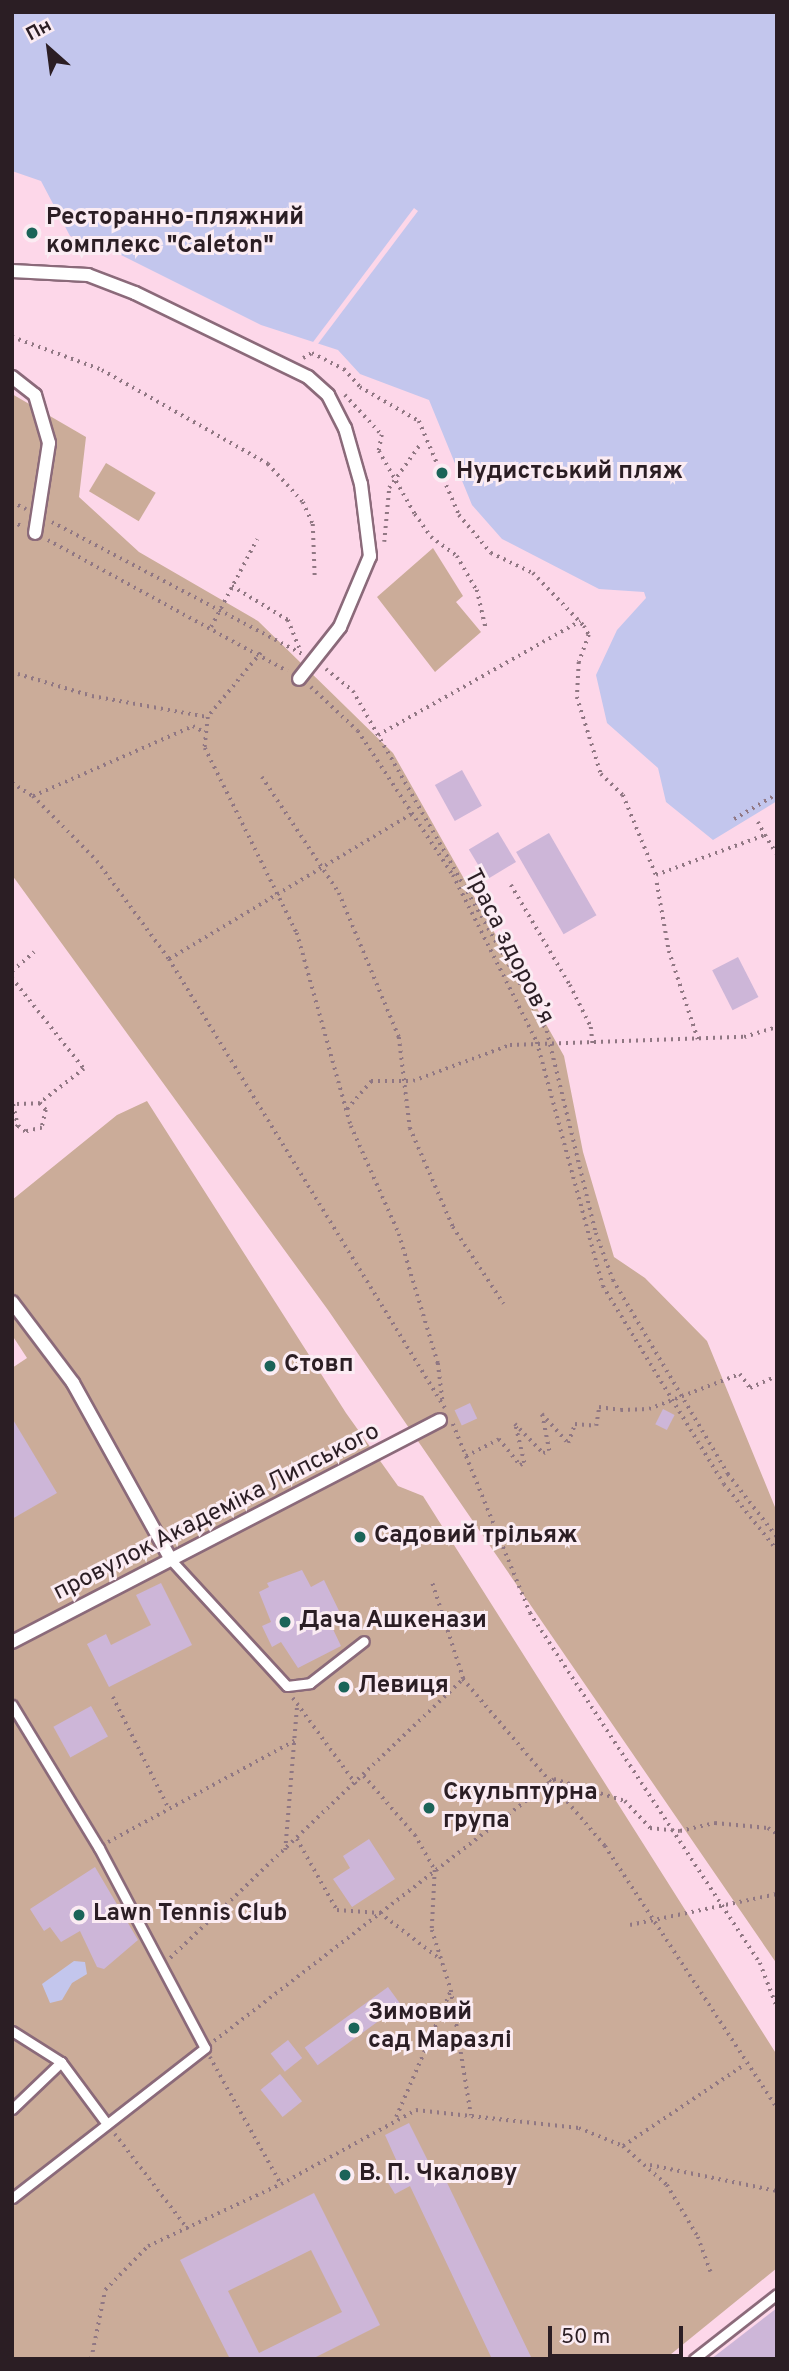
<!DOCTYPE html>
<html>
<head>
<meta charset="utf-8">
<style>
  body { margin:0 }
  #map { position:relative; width:789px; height:2371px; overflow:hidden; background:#fdd7e9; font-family:Overpass,sans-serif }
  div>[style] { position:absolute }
  .green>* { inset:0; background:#cbac99; transform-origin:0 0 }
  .water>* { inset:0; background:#c3c6ed }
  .pier>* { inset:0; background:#fdd7e9; transform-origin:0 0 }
  .building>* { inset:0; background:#cdb6d8; transform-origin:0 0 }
  .path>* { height:3.5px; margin-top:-1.75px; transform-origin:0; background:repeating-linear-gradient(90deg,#907783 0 2px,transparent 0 7px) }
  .roads { filter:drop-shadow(2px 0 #8b6a7a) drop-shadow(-2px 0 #8b6a7a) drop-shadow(0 2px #8b6a7a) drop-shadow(0 -2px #8b6a7a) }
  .service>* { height:9px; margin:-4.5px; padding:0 4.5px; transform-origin:4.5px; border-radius:4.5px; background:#fff }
  .pedestrian>* { height:12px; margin:-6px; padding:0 6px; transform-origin:6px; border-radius:6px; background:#fff }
  .dots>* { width:19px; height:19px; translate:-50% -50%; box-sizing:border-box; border:4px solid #fbecf3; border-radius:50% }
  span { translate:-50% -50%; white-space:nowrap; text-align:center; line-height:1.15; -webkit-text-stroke:6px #fbecf3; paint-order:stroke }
  .poi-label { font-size:24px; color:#2b1e24; font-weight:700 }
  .left { translate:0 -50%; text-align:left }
  .street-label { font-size:24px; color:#2b1e24 }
  .frame { position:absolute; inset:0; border:14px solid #2b1e24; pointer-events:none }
  .north { position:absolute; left:14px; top:14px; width:70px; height:70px; -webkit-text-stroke:5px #fbecf3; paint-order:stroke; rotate:332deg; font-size:19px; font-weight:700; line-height:28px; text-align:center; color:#2b1e24 }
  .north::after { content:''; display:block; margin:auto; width:24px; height:32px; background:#2b1e24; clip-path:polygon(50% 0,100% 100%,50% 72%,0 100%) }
  .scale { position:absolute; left:548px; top:2326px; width:135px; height:32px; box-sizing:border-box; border:4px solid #2b1e24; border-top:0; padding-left:9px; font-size:21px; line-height:24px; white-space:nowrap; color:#2b1e24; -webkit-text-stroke:5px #fbecf3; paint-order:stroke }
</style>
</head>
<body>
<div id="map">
  <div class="green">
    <div style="clip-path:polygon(12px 394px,86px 437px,79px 497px,139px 552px,258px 621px,393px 753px,564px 1056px,583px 1152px,614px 1257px,645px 1278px,707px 1341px,777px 1512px,777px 1964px,328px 1310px,12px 875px)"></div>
    <div style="left:106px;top:463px;width:58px;height:33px;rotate:31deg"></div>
    <div style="clip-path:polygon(433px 548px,463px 596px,456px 602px,481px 632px,435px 672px,377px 597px)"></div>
    <div style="clip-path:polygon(147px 1101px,346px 1413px,398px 1486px,423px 1496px,777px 2055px,777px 2268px,665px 2359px,12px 2359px,12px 1368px,27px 1358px,12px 1335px,12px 1200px,117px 1115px)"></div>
  </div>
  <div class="water">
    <div style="clip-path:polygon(12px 12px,777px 12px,777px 801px,713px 840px,666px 802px,658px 768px,607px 723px,596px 675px,617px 630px,646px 598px,644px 592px,599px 589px,502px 539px,472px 505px,429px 400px,360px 374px,338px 350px,261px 325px,117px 253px,70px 236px,41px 181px,12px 171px)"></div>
    <div style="clip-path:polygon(74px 1961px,85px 1962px,87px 1974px,72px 1983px,62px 2000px,50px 2003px,42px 1984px)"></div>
  </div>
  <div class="pier">
    <div style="left:414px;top:208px;width:5px;height:169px;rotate:37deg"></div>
  </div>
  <div class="building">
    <div style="left:462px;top:770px;width:41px;height:31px;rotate:61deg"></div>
    <div style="left:498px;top:832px;width:35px;height:34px;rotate:59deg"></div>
    <div style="left:549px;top:833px;width:95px;height:38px;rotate:60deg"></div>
    <div style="left:738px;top:957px;width:45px;height:29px;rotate:63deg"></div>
    <div style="left:470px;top:1403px;width:17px;height:17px;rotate:65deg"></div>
    <div style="left:663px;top:1409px;width:13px;height:17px;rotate:27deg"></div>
    <div style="clip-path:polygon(12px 1418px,57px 1493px,12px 1519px)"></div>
    <div style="clip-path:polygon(302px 1570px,311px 1587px,324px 1580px,343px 1619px,331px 1625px,341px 1646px,298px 1668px,281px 1642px,272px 1647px,262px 1626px,271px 1622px,259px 1592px,269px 1587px,267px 1583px)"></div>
    <div style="clip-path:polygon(161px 1583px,192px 1645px,109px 1687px,87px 1644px,106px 1634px,111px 1645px,151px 1625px,136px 1595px)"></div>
    <div style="left:91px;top:1706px;width:35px;height:43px;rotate:61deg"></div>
    <div style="clip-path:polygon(369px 1839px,395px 1879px,352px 1907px,333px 1879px,350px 1868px,343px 1856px)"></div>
    <div style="clip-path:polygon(95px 1867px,138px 1940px,104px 1969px,97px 1967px,80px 1931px,61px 1942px,50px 1927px,44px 1931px,30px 1909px)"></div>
    <div style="left:388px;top:1987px;width:22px;height:103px;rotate:54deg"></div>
    <div style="left:288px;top:2040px;width:23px;height:22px;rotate:52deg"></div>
    <div style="left:280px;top:2074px;width:35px;height:25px;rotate:51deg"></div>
    <div style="clip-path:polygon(409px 2123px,432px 2169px,439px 2166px,532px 2359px,492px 2359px,410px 2186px,395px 2194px,387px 2181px,398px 2164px,385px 2135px)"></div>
    <div style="clip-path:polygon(evenodd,314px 2193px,380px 2325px,312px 2359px,230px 2359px,180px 2260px,314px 2193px,311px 2250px,342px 2312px,259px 2353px,228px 2291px,311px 2250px)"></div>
    <div style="clip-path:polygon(777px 2308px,777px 2359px,711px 2359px)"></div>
  </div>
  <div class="path">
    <div style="left:12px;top:337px;width:96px;rotate:20.1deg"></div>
    <div style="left:102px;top:370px;width:191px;rotate:29.5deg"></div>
    <div style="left:268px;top:464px;width:52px;rotate:47.4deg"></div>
    <div style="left:303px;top:502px;width:24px;rotate:66deg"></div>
    <div style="left:313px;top:524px;width:54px;rotate:87.9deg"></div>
    <div style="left:303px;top:358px;width:10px;rotate:-29deg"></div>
    <div style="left:312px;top:353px;width:36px;rotate:27deg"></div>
    <div style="left:344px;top:369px;width:24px;rotate:48deg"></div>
    <div style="left:360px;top:387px;width:68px;rotate:30deg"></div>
    <div style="left:419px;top:421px;width:102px;rotate:66.9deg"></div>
    <div style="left:459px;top:515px;width:50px;rotate:49.9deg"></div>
    <div style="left:491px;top:553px;width:47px;rotate:25.5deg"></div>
    <div style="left:533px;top:573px;width:74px;rotate:46.1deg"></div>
    <div style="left:584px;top:626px;width:10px;rotate:61deg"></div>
    <div style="left:589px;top:635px;width:29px;rotate:110deg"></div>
    <div style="left:579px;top:662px;width:35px;rotate:93deg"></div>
    <div style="left:577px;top:697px;width:81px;rotate:72.7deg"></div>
    <div style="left:601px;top:774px;width:30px;rotate:44deg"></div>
    <div style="left:623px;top:795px;width:87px;rotate:67.6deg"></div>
    <div style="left:656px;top:875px;width:116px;rotate:-20.2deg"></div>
    <div style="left:765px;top:835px;width:22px;rotate:58deg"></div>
    <div style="left:345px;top:395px;width:54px;rotate:47.2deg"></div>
    <div style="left:382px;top:435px;width:16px;rotate:101deg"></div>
    <div style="left:379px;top:451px;width:73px;rotate:60.3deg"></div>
    <div style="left:415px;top:514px;width:28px;rotate:55deg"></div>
    <div style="left:431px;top:537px;width:32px;rotate:36deg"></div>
    <div style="left:457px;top:556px;width:39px;rotate:60deg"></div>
    <div style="left:477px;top:590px;width:40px;rotate:77deg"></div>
    <div style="left:12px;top:502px;width:16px;rotate:27deg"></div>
    <div style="left:12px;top:521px;width:13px;rotate:29deg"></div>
    <div style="left:52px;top:522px;width:283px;rotate:27.8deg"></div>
    <div style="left:48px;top:540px;width:273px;rotate:28.7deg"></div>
    <div style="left:384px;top:542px;width:54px;rotate:-84.7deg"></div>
    <div style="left:389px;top:488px;width:52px;rotate:-54.5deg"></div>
    <div style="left:232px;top:586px;width:66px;rotate:31.3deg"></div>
    <div style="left:288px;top:620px;width:35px;rotate:68deg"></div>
    <div style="left:211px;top:627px;width:99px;rotate:-62.4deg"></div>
    <div style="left:261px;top:653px;width:83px;rotate:129.6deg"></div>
    <div style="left:208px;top:717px;width:31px;rotate:96deg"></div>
    <div style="left:205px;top:748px;width:207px;rotate:63.6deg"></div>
    <div style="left:297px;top:933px;width:200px;rotate:74.4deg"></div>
    <div style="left:351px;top:1126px;width:118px;rotate:66deg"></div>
    <div style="left:399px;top:1234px;width:135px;rotate:73.2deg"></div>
    <div style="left:438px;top:1363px;width:38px;rotate:83deg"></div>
    <div style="left:326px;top:669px;width:35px;rotate:39deg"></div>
    <div style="left:353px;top:691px;width:391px;rotate:60.3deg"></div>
    <div style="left:547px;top:1031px;width:208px;rotate:76.4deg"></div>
    <div style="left:596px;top:1233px;width:50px;rotate:70.1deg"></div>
    <div style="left:613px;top:1280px;width:226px;rotate:59.3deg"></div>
    <div style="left:728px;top:1474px;width:80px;rotate:52.1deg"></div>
    <div style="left:18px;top:674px;width:77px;rotate:16.6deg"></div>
    <div style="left:92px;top:696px;width:118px;rotate:10.3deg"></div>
    <div style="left:311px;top:687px;width:64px;rotate:43.1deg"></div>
    <div style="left:358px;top:731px;width:173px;rotate:56.6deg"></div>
    <div style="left:453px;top:875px;width:187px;rotate:63.3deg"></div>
    <div style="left:537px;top:1042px;width:253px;rotate:74.9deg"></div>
    <div style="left:603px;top:1286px;width:232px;rotate:58.6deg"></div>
    <div style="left:724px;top:1484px;width:85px;rotate:51.2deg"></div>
    <div style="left:378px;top:735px;width:232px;rotate:-29.4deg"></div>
    <div style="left:262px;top:777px;width:139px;rotate:56.4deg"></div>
    <div style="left:339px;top:893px;width:156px;rotate:67.4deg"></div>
    <div style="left:399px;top:1037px;width:92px;rotate:83.1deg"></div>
    <div style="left:410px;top:1128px;width:108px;rotate:66.5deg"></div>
    <div style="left:453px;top:1227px;width:92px;rotate:56.5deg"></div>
    <div style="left:12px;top:783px;width:25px;rotate:32deg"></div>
    <div style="left:33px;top:796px;width:91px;rotate:45.4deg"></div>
    <div style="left:97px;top:861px;width:122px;rotate:53.7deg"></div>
    <div style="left:169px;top:959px;width:527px;rotate:58.42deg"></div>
    <div style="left:33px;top:796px;width:175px;rotate:-23.6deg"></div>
    <div style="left:193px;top:726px;width:13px;rotate:29deg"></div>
    <div style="left:734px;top:819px;width:50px;rotate:-30.2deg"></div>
    <div style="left:758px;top:822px;width:15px;rotate:62deg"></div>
    <div style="left:657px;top:883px;width:69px;rotate:80deg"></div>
    <div style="left:669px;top:951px;width:93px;rotate:71.8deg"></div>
    <div style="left:511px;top:885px;width:116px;rotate:59.5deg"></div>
    <div style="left:570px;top:985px;width:47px;rotate:63.4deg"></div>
    <div style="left:591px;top:1027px;width:18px;rotate:84deg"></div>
    <div style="left:169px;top:959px;width:284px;rotate:-30.9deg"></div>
    <div style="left:12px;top:971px;width:29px;rotate:-41deg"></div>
    <div style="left:12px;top:978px;width:116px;rotate:51.6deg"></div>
    <div style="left:84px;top:1069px;width:56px;rotate:142.3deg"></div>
    <div style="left:40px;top:1103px;width:9px;rotate:49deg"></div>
    <div style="left:46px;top:1110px;width:18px;rotate:103deg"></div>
    <div style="left:42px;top:1128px;width:17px;rotate:167deg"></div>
    <div style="left:25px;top:1132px;width:9px;rotate:-139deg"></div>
    <div style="left:12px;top:1098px;width:29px;rotate:78deg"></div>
    <div style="left:18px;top:1126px;width:8px;rotate:140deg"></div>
    <div style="left:17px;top:1104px;width:23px;rotate:-2deg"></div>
    <div style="left:347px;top:1109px;width:37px;rotate:-49deg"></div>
    <div style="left:371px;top:1081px;width:42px"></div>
    <div style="left:413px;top:1081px;width:103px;rotate:-20.4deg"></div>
    <div style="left:510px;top:1045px;width:234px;rotate:-2deg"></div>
    <div style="left:744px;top:1037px;width:34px;rotate:-17deg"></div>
    <div style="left:621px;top:1410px;width:28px;rotate:-2deg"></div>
    <div style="left:649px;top:1409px;width:97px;rotate:-21deg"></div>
    <div style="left:740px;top:1374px;width:17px;rotate:54deg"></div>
    <div style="left:750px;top:1388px;width:30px;rotate:-24deg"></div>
    <div style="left:453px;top:1424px;width:204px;rotate:67.8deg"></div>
    <div style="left:530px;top:1613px;width:419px;rotate:56.7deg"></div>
    <div style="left:760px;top:1963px;width:47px;rotate:68.9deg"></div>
    <div style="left:466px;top:1456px;width:37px;rotate:-27deg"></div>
    <div style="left:499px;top:1439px;width:33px;rotate:51deg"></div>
    <div style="left:520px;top:1465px;width:4px;rotate:-27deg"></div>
    <div style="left:524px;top:1463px;width:40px;rotate:-103deg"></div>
    <div style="left:515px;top:1424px;width:40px;rotate:46deg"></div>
    <div style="left:543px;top:1453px;width:6px;rotate:-18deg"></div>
    <div style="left:549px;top:1451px;width:38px;rotate:-101deg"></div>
    <div style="left:542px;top:1414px;width:39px;rotate:48deg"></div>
    <div style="left:568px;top:1443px;width:20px;rotate:-70deg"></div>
    <div style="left:575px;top:1424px;width:21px;rotate:5deg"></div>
    <div style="left:596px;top:1426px;width:19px;rotate:-81deg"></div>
    <div style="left:599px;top:1407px;width:22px;rotate:8deg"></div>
    <div style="left:463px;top:1679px;width:219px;rotate:49.6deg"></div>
    <div style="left:605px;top:1846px;width:313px;rotate:56.7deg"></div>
    <div style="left:113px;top:1697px;width:125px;rotate:63.4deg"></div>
    <div style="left:293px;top:1698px;width:107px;rotate:53.8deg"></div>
    <div style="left:364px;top:1776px;width:78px;rotate:49.2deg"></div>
    <div style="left:415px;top:1835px;width:40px;rotate:60.3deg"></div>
    <div style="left:435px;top:1870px;width:60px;rotate:92.9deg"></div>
    <div style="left:432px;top:1930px;width:63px;rotate:72.4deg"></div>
    <div style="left:451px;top:1990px;width:127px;rotate:80.9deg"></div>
    <div style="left:297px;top:1839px;width:81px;rotate:60.6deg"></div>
    <div style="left:337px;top:1910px;width:43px;rotate:4deg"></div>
    <div style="left:380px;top:1913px;width:76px;rotate:37.5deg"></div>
    <div style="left:108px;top:1842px;width:212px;rotate:-28.5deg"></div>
    <div style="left:285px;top:1850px;width:145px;rotate:-85.3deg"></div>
    <div style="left:630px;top:1925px;width:150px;rotate:-11.9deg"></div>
    <div style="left:170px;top:1958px;width:405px;rotate:-43.6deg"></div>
    <div style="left:463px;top:1679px;width:101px;rotate:-107.9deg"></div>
    <div style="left:214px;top:2041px;width:429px;rotate:-37.6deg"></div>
    <div style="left:554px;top:1779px;width:74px;rotate:17.2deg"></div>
    <div style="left:625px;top:1801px;width:37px;rotate:47deg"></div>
    <div style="left:650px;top:1828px;width:30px;rotate:6deg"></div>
    <div style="left:680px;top:1831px;width:36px;rotate:-13deg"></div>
    <div style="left:715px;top:1823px;width:53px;rotate:5.4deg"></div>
    <div style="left:768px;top:1828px;width:11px;rotate:34deg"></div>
    <div style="left:210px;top:2057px;width:145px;rotate:60.8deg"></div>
    <div style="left:396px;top:2117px;width:136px;rotate:-66.6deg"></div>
    <div style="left:115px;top:2134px;width:120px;rotate:52.5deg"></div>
    <div style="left:623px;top:2146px;width:146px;rotate:-33.8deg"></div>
    <div style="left:650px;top:2165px;width:130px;rotate:11.6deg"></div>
    <div style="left:91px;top:2359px;width:70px;rotate:-78.5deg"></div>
    <div style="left:105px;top:2290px;width:62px;rotate:-45.7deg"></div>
    <div style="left:148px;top:2246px;width:147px;rotate:-25deg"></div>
    <div style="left:281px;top:2184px;width:154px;rotate:-28.7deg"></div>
    <div style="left:416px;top:2110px;width:164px;rotate:6.3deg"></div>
    <div style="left:579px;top:2128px;width:48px;rotate:22.2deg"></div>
    <div style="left:623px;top:2146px;width:59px;rotate:41.6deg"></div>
    <div style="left:667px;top:2185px;width:61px;rotate:59.2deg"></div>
    <div style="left:698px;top:2237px;width:37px;rotate:70deg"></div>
  </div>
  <div class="roads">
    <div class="service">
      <div style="left:171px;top:1560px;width:171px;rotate:47.4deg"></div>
      <div style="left:287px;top:1686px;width:23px;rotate:-7deg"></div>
      <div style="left:310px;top:1683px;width:68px;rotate:-37.9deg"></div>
      <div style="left:12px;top:1705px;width:167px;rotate:58.7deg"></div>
      <div style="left:99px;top:1848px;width:226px;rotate:62.1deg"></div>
      <div style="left:205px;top:2048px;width:244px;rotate:142.1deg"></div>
      <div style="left:12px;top:2031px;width:58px;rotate:32.3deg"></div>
      <div style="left:61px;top:2062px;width:77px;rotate:53.4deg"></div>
      <div style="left:12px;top:2109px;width:68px;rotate:-43.8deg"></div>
      <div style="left:694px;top:2359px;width:105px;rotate:-38.1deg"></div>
    </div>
    <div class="pedestrian">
      <div style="left:12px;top:271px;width:76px;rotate:3deg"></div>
      <div style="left:88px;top:275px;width:50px;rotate:21deg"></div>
      <div style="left:135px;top:293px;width:192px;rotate:25.9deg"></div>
      <div style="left:308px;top:377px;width:27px;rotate:42deg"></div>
      <div style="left:328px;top:395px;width:37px;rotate:63deg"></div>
      <div style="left:345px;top:428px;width:58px;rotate:74.1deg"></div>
      <div style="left:361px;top:484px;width:73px;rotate:82.9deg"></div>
      <div style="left:370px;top:556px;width:77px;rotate:112.9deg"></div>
      <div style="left:340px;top:627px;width:66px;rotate:128.3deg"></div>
      <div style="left:12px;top:377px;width:29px;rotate:38deg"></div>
      <div style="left:35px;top:395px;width:50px;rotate:73.7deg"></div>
      <div style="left:49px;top:443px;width:91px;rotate:98.8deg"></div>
      <div style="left:12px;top:1302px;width:101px;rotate:53deg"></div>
      <div style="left:73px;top:1383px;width:202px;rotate:61deg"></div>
      <div style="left:12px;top:1642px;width:482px;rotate:-27.4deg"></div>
    </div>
  </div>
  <div class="dots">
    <div style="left:32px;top:233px;background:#1b6459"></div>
    <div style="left:442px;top:473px;background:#1b6459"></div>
    <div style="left:270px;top:1366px;background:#1b6459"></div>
    <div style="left:360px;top:1537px;background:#1b6459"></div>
    <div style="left:285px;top:1622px;background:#1b6459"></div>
    <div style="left:344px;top:1687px;background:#1b6459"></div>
    <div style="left:429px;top:1808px;background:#1b6459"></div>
    <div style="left:79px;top:1915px;background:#1b6459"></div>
    <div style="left:354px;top:2028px;background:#1b6459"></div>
    <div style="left:345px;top:2175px;background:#1b6459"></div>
  </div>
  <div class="poi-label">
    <span class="left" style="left:46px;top:233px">Ресторанно-пляжний<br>комплекс "Caleton"</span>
    <span class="left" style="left:456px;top:473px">Нудистський пляж</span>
    <span class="left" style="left:284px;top:1366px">Стовп</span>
    <span class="left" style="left:374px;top:1537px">Садовий трільяж</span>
    <span class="left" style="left:299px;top:1622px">Дача Ашкенази</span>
    <span class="left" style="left:358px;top:1687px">Левиця</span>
    <span class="left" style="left:443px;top:1808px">Скульптурна<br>група</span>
    <span class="left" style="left:93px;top:1915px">Lawn Tennis Club</span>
    <span class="left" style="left:368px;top:2028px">Зимовий<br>сад Маразлі</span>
    <span class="left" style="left:359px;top:2175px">В. П. Чкалову</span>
  </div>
  <div class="street-label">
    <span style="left:508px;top:947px;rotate:63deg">Траса здоров’я</span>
    <span style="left:217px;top:1513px;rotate:-27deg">провулок Академіка Липського</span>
  </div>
  <div class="frame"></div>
  <div class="north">Пн</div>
  <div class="scale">50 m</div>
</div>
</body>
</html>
